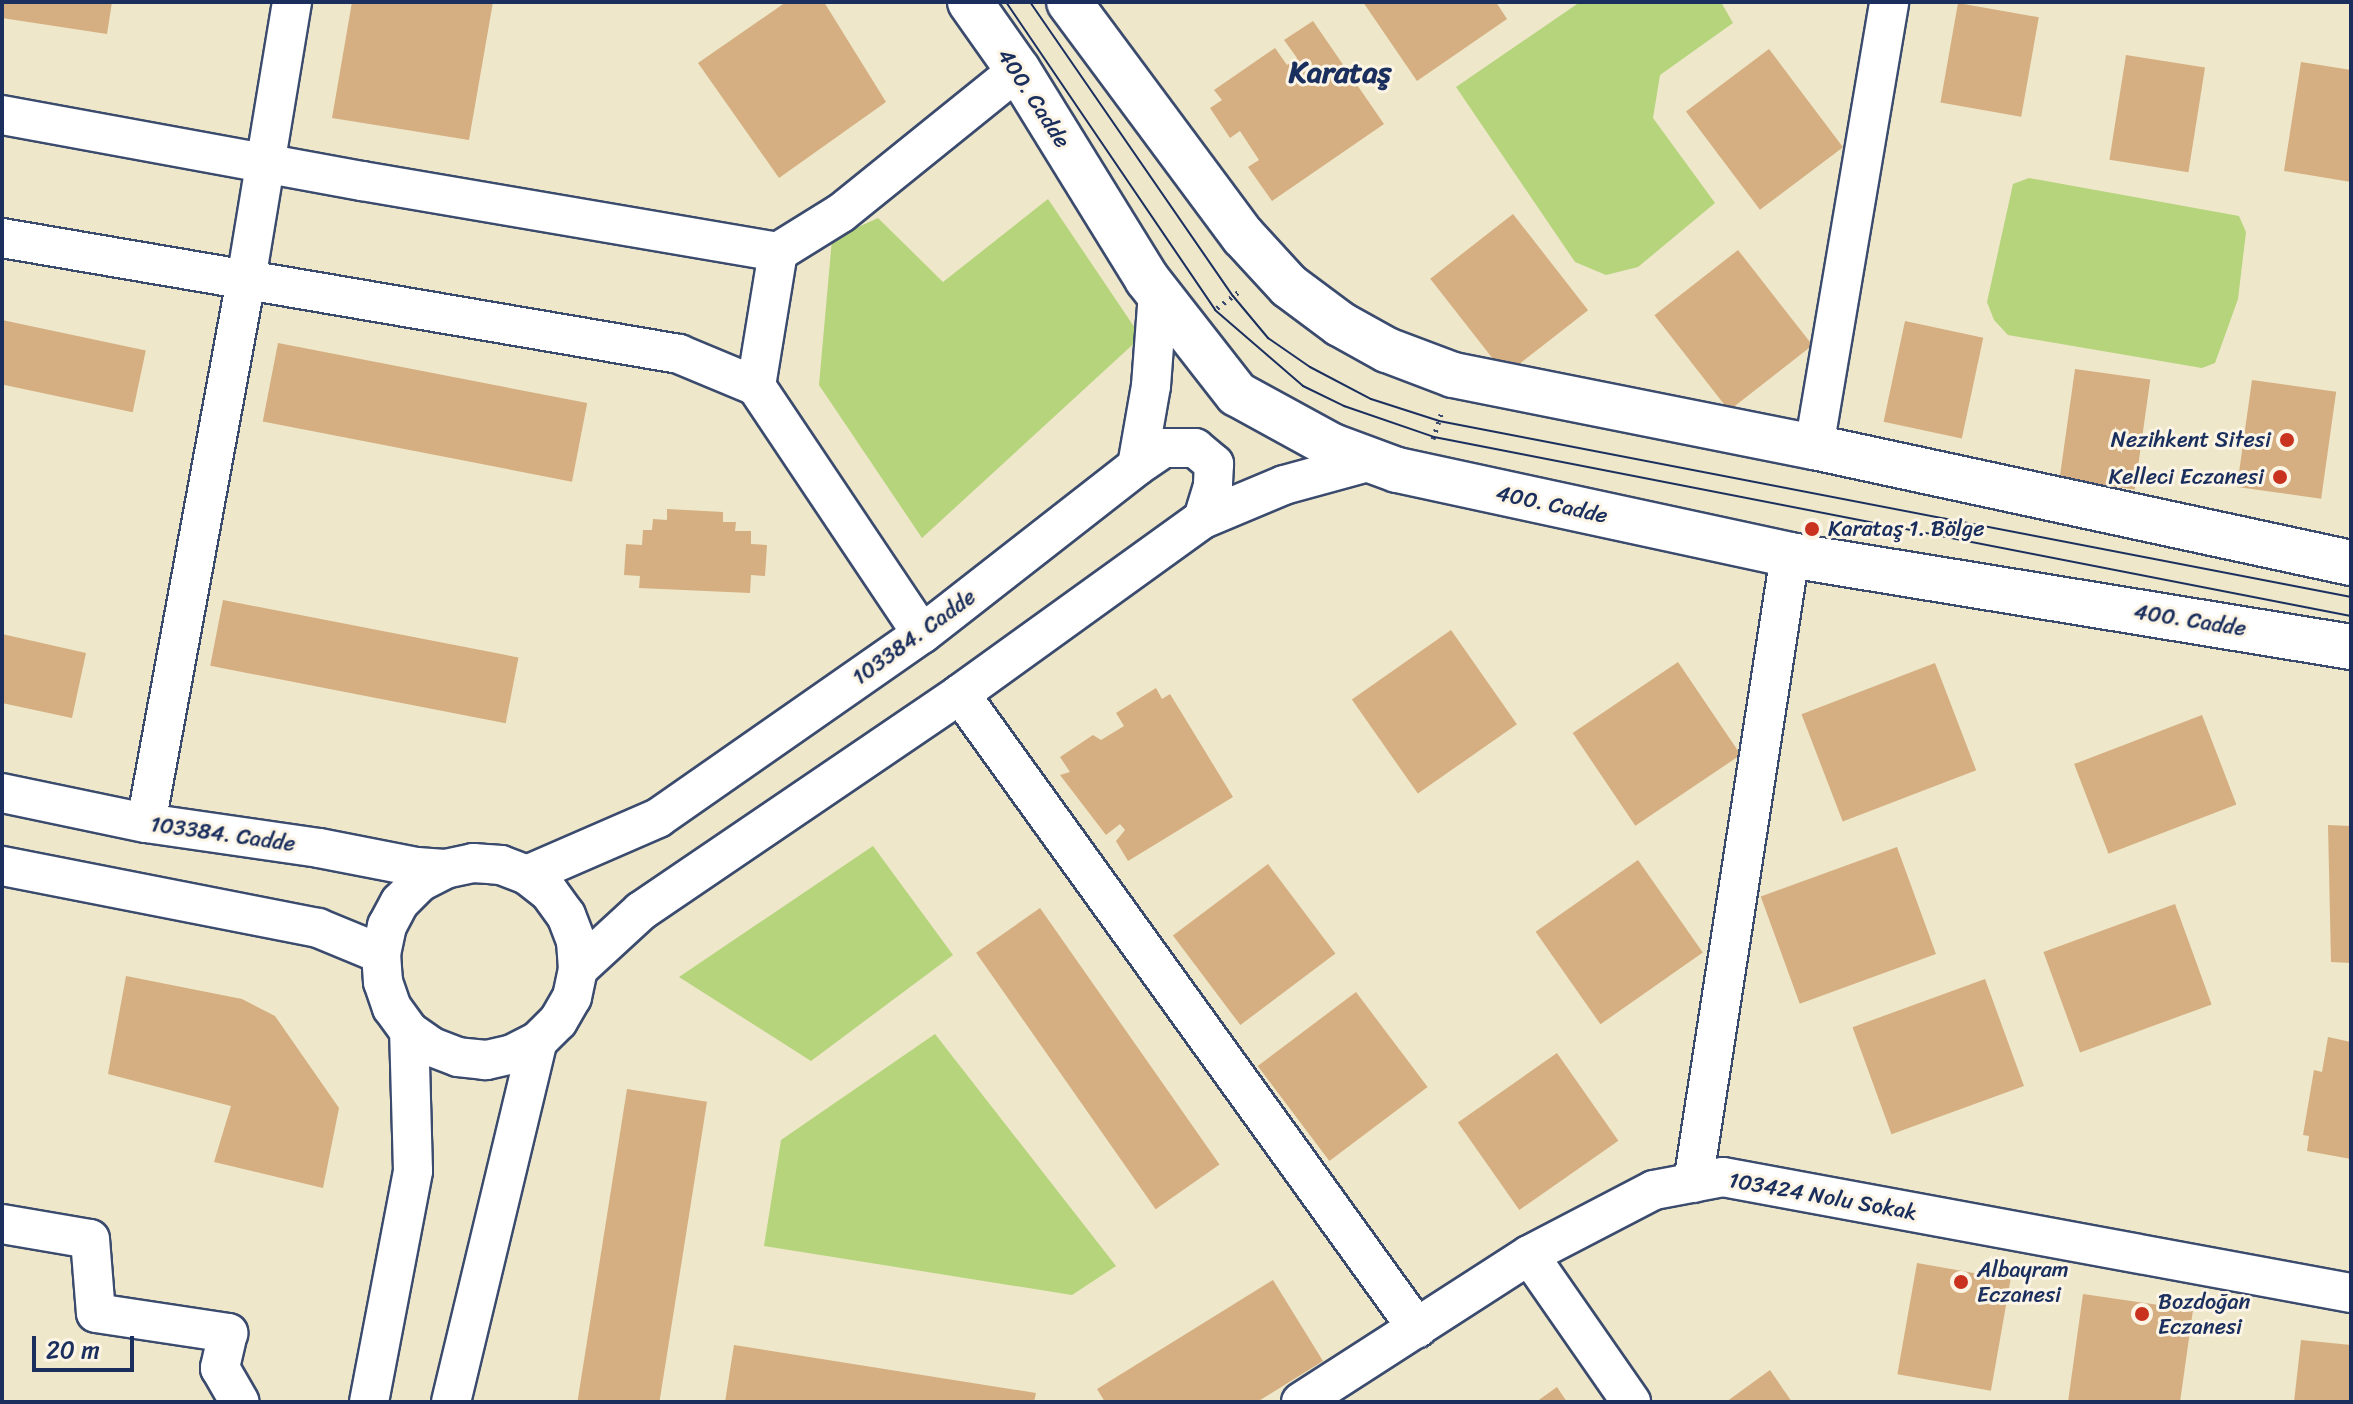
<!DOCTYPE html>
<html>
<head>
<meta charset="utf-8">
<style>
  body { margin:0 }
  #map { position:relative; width:2353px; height:1404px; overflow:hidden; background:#eee7ca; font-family:Sriracha,sans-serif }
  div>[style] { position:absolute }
  .green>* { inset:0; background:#b5d47b }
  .building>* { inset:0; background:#d5af81; transform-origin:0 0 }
  .path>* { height:5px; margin-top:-2.5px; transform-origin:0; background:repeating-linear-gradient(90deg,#3b4b6e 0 2px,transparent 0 8px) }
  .roads { filter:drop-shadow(2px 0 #3b4b6e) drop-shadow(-2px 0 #3b4b6e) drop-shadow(0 2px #3b4b6e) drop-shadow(0 -2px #3b4b6e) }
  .minor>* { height:38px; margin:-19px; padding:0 19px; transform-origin:19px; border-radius:19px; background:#fff }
  .major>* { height:44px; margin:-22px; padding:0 22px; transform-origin:22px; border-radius:22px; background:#fff }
  .tram>* { height:2px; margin:-1px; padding:0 1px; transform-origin:1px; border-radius:1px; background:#1b2f5e }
  .dots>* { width:22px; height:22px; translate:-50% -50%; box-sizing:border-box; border:4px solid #fcf5e5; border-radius:50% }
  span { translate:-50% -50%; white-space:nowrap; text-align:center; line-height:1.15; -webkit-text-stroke:6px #fcf5e5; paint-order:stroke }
  .street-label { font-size:22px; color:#1b2f5e }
  .poi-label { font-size:22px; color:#1b2f5e }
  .right { translate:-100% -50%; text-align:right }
  .left { translate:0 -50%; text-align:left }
  .district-label { font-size:30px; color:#1b2f5e; font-weight:700 }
  .frame { position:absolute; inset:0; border:4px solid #1b2f5e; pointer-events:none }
  .scale { position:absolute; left:32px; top:1336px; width:102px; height:36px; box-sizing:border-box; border:4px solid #1b2f5e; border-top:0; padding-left:10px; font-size:24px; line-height:28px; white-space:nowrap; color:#1b2f5e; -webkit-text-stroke:6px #fcf5e5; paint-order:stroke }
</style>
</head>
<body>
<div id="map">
  <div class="green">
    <div style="clip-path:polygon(1580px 2px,1721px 2px,1733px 23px,1660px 75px,1653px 118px,1715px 203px,1638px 267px,1606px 275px,1575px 262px,1456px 87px)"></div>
    <div style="clip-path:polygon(2029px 178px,2239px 216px,2246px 232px,2238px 299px,2215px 363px,2202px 368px,2008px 335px,1994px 320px,1987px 302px,2013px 184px)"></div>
    <div style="clip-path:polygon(1048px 199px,1141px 337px,922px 538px,819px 385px,832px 239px,878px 218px,943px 282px)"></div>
    <div style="clip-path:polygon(873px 846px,953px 955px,811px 1061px,679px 977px)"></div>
    <div style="clip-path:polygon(935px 1034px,1116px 1266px,1072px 1295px,764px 1246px,781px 1140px)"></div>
  </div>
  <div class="building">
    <div style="clip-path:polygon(2px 2px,112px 2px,107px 34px,2px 18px)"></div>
    <div style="clip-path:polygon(352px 2px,493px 2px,469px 140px,332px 118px)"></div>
    <div style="clip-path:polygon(786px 2px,824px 2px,886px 102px,779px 178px,698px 63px)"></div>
    <div style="clip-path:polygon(1363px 2px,1496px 2px,1507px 19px,1417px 81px)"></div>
    <div style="left:1958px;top:3px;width:82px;height:101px;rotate:10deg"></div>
    <div style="clip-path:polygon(1313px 21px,1384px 124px,1272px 201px,1248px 167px,1259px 160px,1240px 131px,1230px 138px,1210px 108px,1222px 100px,1214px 90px,1275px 48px,1287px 65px,1297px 58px,1284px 40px)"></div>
    <div style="left:1769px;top:49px;width:123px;height:104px;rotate:53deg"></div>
    <div style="left:2126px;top:55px;width:80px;height:106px;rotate:9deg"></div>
    <div style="clip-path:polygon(2301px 62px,2351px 70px,2351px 182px,2284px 171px)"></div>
    <div style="left:1513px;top:214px;width:122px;height:105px;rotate:52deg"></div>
    <div style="left:1738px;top:250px;width:121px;height:106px;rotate:52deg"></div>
    <div style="left:2px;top:320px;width:147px;height:63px;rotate:12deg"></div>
    <div style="left:1905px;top:321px;width:80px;height:103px;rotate:12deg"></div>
    <div style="left:278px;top:343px;width:315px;height:80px;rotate:11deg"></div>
    <div style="left:2075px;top:369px;width:76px;height:111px;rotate:8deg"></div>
    <div style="left:2252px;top:380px;width:85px;height:108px;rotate:8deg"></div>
    <div style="clip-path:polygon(667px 509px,723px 512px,723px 522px,736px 522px,735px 531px,751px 531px,751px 544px,767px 545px,765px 576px,751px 575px,750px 593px,639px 588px,640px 576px,624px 575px,626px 544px,642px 545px,643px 530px,652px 530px,653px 519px,667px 520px)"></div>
    <div style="left:223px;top:600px;width:301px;height:67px;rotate:11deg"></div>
    <div style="left:1451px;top:630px;width:115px;height:121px;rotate:55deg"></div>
    <div style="clip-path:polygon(2px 634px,86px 653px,72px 718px,2px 703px)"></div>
    <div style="left:1678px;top:662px;width:112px;height:127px;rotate:56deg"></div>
    <div style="left:1935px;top:663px;width:115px;height:143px;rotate:69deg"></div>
    <div style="clip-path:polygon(1156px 688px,1162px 699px,1170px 694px,1233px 797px,1128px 861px,1116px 841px,1125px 830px,1120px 824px,1106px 835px,1060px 775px,1070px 772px,1060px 757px,1093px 735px,1101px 740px,1124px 726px,1116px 713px)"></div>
    <div style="left:2202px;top:715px;width:96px;height:137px;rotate:69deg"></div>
    <div style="clip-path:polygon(2328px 825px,2351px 826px,2351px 963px,2331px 962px)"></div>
    <div style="left:1897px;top:847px;width:114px;height:145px;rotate:70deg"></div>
    <div style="left:1638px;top:860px;width:113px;height:125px;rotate:55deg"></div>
    <div style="left:1268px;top:864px;width:112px;height:119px;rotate:53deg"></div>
    <div style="left:2175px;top:904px;width:107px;height:140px;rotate:70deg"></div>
    <div style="left:1040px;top:908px;width:313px;height:78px;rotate:55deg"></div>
    <div style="clip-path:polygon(126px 976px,242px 999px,275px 1016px,339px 1108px,323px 1188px,214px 1162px,231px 1106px,108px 1074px)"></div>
    <div style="left:1985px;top:979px;width:114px;height:141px;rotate:70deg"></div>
    <div style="left:1356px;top:992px;width:119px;height:123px;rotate:53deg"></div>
    <div style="clip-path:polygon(2328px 1037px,2351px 1042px,2351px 1159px,2307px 1151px,2309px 1136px,2303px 1135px,2314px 1070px,2322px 1072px)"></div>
    <div style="left:1557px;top:1053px;width:107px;height:121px;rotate:55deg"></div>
    <div style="left:627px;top:1089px;width:81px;height:317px;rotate:9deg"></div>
    <div style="left:1917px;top:1263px;width:95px;height:113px;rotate:10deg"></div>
    <div style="clip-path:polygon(1273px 1280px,1323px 1361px,1257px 1402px,1105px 1402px,1097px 1389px)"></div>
    <div style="clip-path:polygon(2083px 1294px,2193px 1310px,2180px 1402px,2068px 1402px)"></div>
    <div style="clip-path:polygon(2301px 1340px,2351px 1345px,2351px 1402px,2294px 1402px)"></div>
    <div style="clip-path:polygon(734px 1345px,1036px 1393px,1034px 1402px,725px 1402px)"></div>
    <div style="clip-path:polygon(1770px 1370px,1792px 1402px,1726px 1402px)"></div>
    <div style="clip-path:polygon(1557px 1387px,1567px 1402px,1536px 1402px)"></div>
  </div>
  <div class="path">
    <div style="left:1217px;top:308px;width:30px;rotate:-37deg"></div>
    <div style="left:1433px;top:439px;width:29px;rotate:-72deg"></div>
  </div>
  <div class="roads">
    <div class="minor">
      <div style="left:2px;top:115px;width:366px;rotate:10.4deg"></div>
      <div style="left:362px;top:181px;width:422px;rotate:9.7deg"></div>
      <div style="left:778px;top:252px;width:74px;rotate:-31.8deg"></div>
      <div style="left:841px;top:213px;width:228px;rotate:-38.9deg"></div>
      <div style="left:2px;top:238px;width:687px;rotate:9.72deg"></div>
      <div style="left:679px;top:354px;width:83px;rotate:22.6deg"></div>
      <div style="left:756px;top:386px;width:298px;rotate:56.2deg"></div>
      <div style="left:756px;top:386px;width:136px;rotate:-80.7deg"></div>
      <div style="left:1814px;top:447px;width:451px;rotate:-80.4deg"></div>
      <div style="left:1137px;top:466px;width:32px;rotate:-34deg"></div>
      <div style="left:1164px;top:448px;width:31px"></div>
      <div style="left:1195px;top:448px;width:25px;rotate:40deg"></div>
      <div style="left:1214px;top:464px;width:22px;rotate:93deg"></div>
      <div style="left:1213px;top:486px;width:34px;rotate:107deg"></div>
      <div style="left:960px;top:694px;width:782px;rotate:54.22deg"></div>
      <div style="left:2px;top:793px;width:147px;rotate:11.8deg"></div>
      <div style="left:146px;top:823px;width:175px;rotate:8.2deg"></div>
      <div style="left:319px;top:848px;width:100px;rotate:11deg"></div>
      <div style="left:417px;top:867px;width:28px;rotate:4deg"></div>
      <div style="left:445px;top:869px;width:29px;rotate:-12deg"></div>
      <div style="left:473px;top:863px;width:28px;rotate:4deg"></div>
      <div style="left:501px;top:865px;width:28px;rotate:21deg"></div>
      <div style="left:527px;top:875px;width:28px;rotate:38deg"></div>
      <div style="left:549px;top:892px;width:29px;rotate:54deg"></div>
      <div style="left:566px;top:915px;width:28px;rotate:69deg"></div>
      <div style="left:576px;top:941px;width:28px;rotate:86deg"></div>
      <div style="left:578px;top:969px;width:29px;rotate:102deg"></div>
      <div style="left:572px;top:997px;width:28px;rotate:120deg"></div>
      <div style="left:558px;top:1021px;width:28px;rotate:135deg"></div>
      <div style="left:538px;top:1041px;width:28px;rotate:153deg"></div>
      <div style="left:513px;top:1054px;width:28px;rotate:167deg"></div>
      <div style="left:486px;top:1060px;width:28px;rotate:-174deg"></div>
      <div style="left:458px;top:1057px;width:28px;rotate:-159deg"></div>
      <div style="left:432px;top:1047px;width:28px;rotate:-145deg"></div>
      <div style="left:409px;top:1031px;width:29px;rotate:-126deg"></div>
      <div style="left:392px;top:1008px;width:28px;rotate:-109deg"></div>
      <div style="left:383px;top:982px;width:28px;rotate:-94deg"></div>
      <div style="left:381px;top:954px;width:29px;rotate:-78deg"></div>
      <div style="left:387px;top:926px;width:27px;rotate:-62deg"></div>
      <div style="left:400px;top:902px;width:28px;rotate:-45deg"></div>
      <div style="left:420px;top:882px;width:28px;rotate:-27deg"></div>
      <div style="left:146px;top:823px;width:552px;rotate:-79.57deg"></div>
      <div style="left:246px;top:280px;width:282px;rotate:-80.6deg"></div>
      <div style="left:2px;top:866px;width:322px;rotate:11.1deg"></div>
      <div style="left:318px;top:928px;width:68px;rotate:22.4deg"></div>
      <div style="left:527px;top:875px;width:143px;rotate:-23.5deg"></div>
      <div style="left:658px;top:818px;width:322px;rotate:-34.9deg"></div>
      <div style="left:922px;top:634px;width:273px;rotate:-38deg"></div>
      <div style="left:1137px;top:466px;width:81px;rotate:-80.1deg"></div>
      <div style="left:1151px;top:386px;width:93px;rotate:-85.7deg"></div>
      <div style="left:578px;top:969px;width:86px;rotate:-42.6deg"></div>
      <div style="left:641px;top:911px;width:386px;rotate:-34.2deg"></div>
      <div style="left:960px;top:694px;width:299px;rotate:-35.8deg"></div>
      <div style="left:1203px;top:519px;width:88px;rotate:-22.8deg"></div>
      <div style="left:1284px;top:485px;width:91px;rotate:-15.3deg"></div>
      <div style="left:1693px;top:1183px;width:635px;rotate:-81.22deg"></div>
      <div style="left:2px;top:1224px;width:89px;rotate:9.7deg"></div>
      <div style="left:90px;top:1239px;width:74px;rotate:85.4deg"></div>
      <div style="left:96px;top:1313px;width:134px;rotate:8.6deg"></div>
      <div style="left:228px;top:1333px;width:36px;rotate:103deg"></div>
      <div style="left:220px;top:1368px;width:39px;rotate:60deg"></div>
      <div style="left:1529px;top:1255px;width:179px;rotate:55.2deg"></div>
      <div style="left:369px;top:1402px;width:235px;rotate:-79.2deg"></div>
      <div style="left:413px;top:1171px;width:140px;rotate:-91.6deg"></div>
      <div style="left:451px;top:1402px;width:371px;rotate:-76.5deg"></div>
      <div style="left:1301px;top:1402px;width:271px;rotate:-32.8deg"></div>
      <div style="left:1529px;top:1255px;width:141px;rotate:-27.5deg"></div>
      <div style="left:1654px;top:1190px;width:70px;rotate:-10.7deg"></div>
      <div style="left:1723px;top:1177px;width:639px;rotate:10.47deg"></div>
    </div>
    <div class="major">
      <div style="left:970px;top:2px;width:83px;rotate:54.8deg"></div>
      <div style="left:1018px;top:70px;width:246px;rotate:58.3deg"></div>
      <div style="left:1147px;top:279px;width:146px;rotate:52deg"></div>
      <div style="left:1237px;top:394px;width:108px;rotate:28.7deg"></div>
      <div style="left:1332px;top:446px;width:69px;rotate:20.3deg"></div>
      <div style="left:1397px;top:470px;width:402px;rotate:12.2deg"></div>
      <div style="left:1790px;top:555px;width:568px;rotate:9.31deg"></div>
      <div style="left:1069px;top:2px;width:292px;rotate:53.4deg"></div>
      <div style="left:1243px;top:236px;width:68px;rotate:47.4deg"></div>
      <div style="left:1289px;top:286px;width:64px;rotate:36.7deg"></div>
      <div style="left:1340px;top:324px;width:54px;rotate:29deg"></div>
      <div style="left:1387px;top:350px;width:71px;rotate:20.7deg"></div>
      <div style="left:1453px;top:375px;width:368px;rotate:11.3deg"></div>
      <div style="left:1814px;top:447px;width:549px;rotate:12.19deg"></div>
    </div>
  </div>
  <div class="tram">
    <div style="left:1006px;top:2px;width:372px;rotate:55.8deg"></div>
    <div style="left:1215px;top:310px;width:116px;rotate:40.8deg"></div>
    <div style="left:1303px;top:386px;width:46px;rotate:26deg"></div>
    <div style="left:1344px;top:406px;width:95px;rotate:19deg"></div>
    <div style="left:1434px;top:437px;width:934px;rotate:11.05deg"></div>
    <div style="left:1030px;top:2px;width:357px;rotate:55.4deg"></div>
    <div style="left:1233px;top:296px;width:55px;rotate:50.2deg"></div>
    <div style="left:1268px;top:338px;width:51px;rotate:34.6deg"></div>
    <div style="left:1310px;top:367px;width:69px;rotate:27.7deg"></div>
    <div style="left:1371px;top:399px;width:71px;rotate:17.9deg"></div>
    <div style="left:1439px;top:421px;width:929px;rotate:10.92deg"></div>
  </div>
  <div class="dots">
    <div style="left:2287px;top:440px;background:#c8321e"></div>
    <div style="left:2280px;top:477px;background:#c8321e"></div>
    <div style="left:1812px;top:529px;background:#c8321e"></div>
    <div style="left:1961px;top:1282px;background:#c8321e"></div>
    <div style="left:2142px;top:1314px;background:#c8321e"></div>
  </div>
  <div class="street-label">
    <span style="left:1034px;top:98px;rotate:57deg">400. Cadde</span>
    <span style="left:1552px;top:504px;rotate:12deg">400. Cadde</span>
    <span style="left:2190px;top:620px;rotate:9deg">400. Cadde</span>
    <span style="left:914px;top:637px;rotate:-36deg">103384. Cadde</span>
    <span style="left:223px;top:834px;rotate:8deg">103384. Cadde</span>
    <span style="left:1823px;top:1196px;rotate:10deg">103424 Nolu Sokak</span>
  </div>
  <div class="poi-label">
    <span class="right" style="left:2271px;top:440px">Nezihkent Sitesi</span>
    <span class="right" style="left:2264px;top:477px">Kelleci Eczanesi</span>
    <span class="left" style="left:1828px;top:529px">Karataş 1. Bölge</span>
    <span class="left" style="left:1977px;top:1282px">Albayram<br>Eczanesi</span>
    <span class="left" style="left:2158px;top:1314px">Bozdoğan<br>Eczanesi</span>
  </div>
  <div class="district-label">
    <span style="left:1340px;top:72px">Karataş</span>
  </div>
  <div class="frame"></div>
  <div class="scale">20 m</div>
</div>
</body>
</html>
